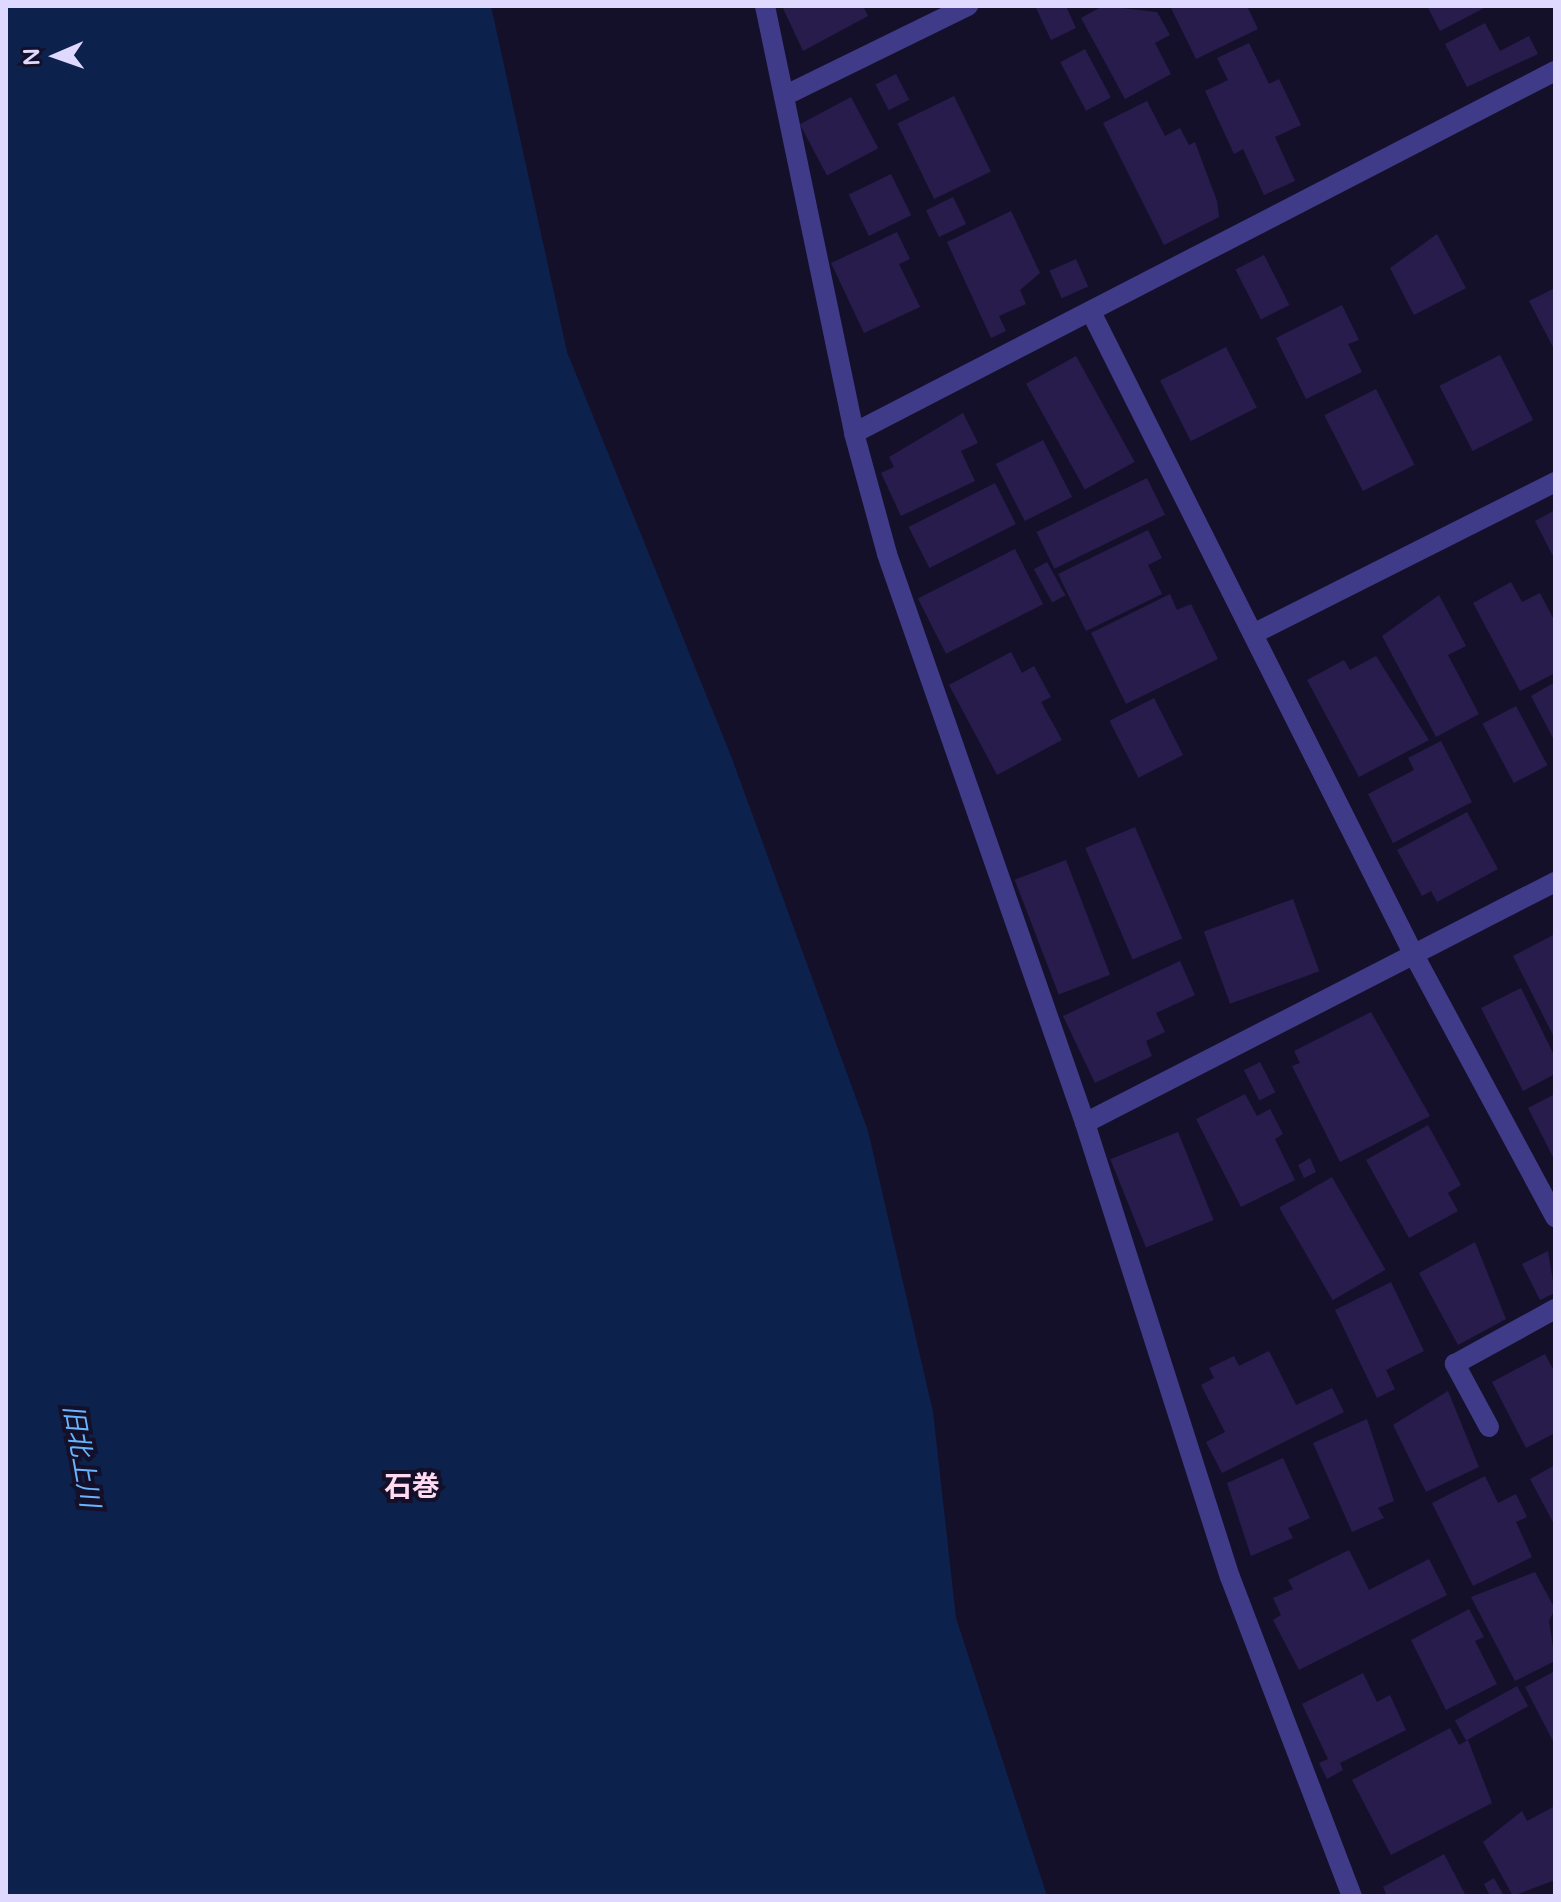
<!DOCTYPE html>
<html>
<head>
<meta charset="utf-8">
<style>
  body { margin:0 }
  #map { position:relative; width:1561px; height:1902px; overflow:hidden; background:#15102a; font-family:"Varela Round","Noto Sans JP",sans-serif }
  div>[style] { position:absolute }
  .water>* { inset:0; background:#0c224d }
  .building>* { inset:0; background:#271c4b; transform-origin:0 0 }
  .minor>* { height:20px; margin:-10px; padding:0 10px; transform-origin:10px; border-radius:10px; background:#403b89 }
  span { translate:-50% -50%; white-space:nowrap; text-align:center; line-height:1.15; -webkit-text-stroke:8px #15102a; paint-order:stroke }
  .water-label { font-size:26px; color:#67b5ff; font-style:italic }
  .quarter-label { font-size:28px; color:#ffdbf1; font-weight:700 }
  .frame { position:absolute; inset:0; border:8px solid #dfd9ff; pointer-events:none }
  .north { position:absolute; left:16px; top:16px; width:80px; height:80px; -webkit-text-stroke:6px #15102a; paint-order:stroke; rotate:268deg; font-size:22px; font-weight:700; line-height:32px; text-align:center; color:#dfd9ff }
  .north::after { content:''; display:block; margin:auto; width:28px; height:36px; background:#dfd9ff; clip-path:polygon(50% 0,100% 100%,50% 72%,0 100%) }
</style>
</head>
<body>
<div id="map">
  <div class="water">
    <div style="clip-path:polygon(6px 6px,491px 6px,567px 352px,731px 756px,868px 1131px,933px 1412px,956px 1618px,1047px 1896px,6px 1896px)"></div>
  </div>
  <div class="building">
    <div style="clip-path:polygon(782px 6px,863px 6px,868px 16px,803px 51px)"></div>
    <div style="clip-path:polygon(1035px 6px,1066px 6px,1076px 28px,1051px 40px)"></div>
    <div style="clip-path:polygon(1103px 6px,1157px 12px,1170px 35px,1155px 43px,1171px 74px,1125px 99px,1081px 18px)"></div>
    <div style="clip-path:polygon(1170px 6px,1247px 6px,1258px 29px,1196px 59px)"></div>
    <div style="clip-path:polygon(1427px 6px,1488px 6px,1440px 31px)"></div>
    <div style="clip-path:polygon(1485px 23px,1500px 51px,1529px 36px,1538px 54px,1467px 87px,1445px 44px)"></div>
    <div style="clip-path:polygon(1249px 43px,1269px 84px,1279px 79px,1301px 125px,1275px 137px,1295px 181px,1264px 195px,1243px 149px,1234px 154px,1205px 91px,1228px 80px,1217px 58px)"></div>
    <div style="left:1085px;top:49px;width:55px;height:28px;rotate:62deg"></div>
    <div style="left:896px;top:74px;width:29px;height:23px;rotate:63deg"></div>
    <div style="left:954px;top:96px;width:84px;height:63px;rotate:64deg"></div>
    <div style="left:851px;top:97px;width:58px;height:58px;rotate:62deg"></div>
    <div style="clip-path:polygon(1147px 101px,1165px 136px,1180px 128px,1189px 145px,1195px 142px,1217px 201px,1219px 217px,1164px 245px,1103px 123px)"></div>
    <div style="left:891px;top:174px;width:46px;height:47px;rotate:64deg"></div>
    <div style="left:953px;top:197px;width:30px;height:30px;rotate:64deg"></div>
    <div style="clip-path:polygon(1011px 211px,1040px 273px,1020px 290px,1026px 304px,999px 316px,1006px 331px,991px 338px,947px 242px)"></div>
    <div style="clip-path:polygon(897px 232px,910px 259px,899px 264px,920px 307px,864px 333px,831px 263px)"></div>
    <div style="clip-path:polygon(1437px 234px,1466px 288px,1414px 315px,1390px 268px)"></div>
    <div style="left:1264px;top:255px;width:56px;height:32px;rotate:63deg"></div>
    <div style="left:1076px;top:259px;width:30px;height:29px;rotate:66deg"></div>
    <div style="clip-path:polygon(1555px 288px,1555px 351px,1529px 301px)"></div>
    <div style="clip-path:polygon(1342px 305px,1359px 340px,1348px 344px,1362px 372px,1306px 399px,1276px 338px)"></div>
    <div style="left:1226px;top:347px;width:68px;height:74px;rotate:63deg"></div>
    <div style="left:1500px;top:355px;width:73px;height:68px;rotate:63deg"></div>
    <div style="left:1076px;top:356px;width:121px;height:57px;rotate:61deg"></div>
    <div style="left:1376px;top:389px;width:85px;height:58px;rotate:63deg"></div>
    <div style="clip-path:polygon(963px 413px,978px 443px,961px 451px,975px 481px,901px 516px,881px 473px,894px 467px,889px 457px)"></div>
    <div style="left:1043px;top:440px;width:64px;height:53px;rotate:63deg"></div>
    <div style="left:1147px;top:478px;width:41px;height:123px;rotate:64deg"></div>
    <div style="left:995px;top:483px;width:46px;height:97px;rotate:63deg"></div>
    <div style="clip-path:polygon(1555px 510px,1555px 560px,1535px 521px)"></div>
    <div style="clip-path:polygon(1148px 530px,1162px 558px,1148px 565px,1162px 594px,1086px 631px,1058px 574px)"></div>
    <div style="left:1015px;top:549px;width:62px;height:109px;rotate:63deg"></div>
    <div style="left:1047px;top:562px;width:38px;height:15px;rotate:61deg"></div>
    <div style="clip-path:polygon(1511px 582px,1522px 602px,1540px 593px,1555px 622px,1555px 673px,1520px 691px,1473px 603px)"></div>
    <div style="clip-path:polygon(1170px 594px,1177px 610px,1191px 604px,1218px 659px,1126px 704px,1091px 633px)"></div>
    <div style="clip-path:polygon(1439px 595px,1466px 646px,1448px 655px,1479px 714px,1436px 737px,1382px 636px)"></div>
    <div style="clip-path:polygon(1011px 652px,1022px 673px,1034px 666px,1051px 697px,1041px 702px,1062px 740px,997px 775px,949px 685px)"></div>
    <div style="clip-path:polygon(1376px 656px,1429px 740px,1359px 777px,1307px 680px,1344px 660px,1350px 670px)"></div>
    <div style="clip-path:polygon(1555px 682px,1555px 742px,1531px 696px)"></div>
    <div style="left:1154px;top:698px;width:64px;height:50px;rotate:63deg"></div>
    <div style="left:1516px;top:706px;width:67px;height:38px;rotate:62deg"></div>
    <div style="clip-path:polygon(1441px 741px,1472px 802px,1393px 843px,1368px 794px,1414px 770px,1408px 758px)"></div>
    <div style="clip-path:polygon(1467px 812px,1498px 869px,1437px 902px,1431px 891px,1422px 896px,1397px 850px)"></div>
    <div style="left:1135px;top:827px;width:121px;height:54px;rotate:67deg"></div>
    <div style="left:1066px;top:860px;width:123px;height:55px;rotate:69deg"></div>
    <div style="left:1293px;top:899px;width:77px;height:95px;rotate:70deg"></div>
    <div style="clip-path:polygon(1555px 934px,1555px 1039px,1513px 956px)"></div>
    <div style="clip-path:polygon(1180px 961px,1195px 995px,1156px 1013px,1165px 1032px,1146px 1041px,1152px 1056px,1095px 1083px,1063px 1016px)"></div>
    <div style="clip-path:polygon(1521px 988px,1555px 1057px,1555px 1074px,1523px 1091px,1481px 1008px)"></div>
    <div style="clip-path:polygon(1371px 1012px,1430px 1116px,1340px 1162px,1292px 1066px,1300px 1063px,1294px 1051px)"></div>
    <div style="left:1260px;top:1062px;width:34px;height:18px;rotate:63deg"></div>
    <div style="clip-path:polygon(1245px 1094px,1257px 1116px,1270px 1109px,1283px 1134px,1275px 1139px,1295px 1180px,1241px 1207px,1196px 1119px)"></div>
    <div style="clip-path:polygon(1555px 1094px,1555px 1161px,1528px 1108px)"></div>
    <div style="clip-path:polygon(1428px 1125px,1461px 1185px,1448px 1193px,1458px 1211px,1409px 1238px,1366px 1160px)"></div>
    <div style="left:1178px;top:1132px;width:95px;height:73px;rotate:68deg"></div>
    <div style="clip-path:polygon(1310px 1158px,1316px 1172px,1304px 1178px,1298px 1165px)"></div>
    <div style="left:1332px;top:1177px;width:107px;height:61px;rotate:60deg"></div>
    <div style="clip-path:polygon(1475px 1242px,1506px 1319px,1458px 1345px,1419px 1273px)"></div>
    <div style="clip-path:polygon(1548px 1251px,1555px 1293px,1540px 1300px,1522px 1264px)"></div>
    <div style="clip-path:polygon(1391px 1282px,1424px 1351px,1386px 1370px,1395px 1389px,1377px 1398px,1335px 1310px)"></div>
    <div style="clip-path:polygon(1269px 1351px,1296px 1405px,1332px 1388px,1344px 1412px,1222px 1473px,1206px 1442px,1225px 1432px,1201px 1385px,1214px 1378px,1209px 1368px,1234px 1356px,1239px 1366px)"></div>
    <div style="clip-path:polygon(1545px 1354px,1555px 1373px,1555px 1433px,1526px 1448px,1492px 1382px)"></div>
    <div style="clip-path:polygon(1448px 1391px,1479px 1467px,1426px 1492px,1393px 1425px)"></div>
    <div style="clip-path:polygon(1367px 1419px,1394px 1501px,1378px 1508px,1384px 1518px,1352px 1532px,1313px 1443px)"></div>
    <div style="clip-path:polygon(1283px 1458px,1310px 1518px,1288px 1528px,1293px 1538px,1251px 1556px,1227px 1483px)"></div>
    <div style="clip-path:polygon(1555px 1465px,1555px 1526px,1530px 1479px)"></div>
    <div style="clip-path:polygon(1485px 1476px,1498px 1503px,1516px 1494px,1527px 1517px,1516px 1522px,1532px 1557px,1473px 1586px,1432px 1503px)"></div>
    <div style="clip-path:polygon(1349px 1550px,1369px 1590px,1429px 1559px,1447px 1595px,1299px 1670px,1273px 1620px,1281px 1615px,1273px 1598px,1293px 1589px,1288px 1580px)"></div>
    <div style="clip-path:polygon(1535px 1572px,1555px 1609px,1549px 1621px,1555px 1661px,1515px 1681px,1471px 1597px)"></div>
    <div style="clip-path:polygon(1469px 1609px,1484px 1637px,1475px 1641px,1497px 1684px,1446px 1710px,1411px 1640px)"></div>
    <div style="clip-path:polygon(1555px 1671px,1555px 1745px,1525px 1687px)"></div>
    <div style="clip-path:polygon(1363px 1673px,1377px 1702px,1390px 1695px,1406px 1730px,1340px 1763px,1343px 1770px,1327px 1779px,1319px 1763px,1328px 1759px,1302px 1704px)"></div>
    <div style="left:1517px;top:1686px;width:23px;height:71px;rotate:61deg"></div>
    <div style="clip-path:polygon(1450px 1728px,1459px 1745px,1468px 1740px,1492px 1803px,1391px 1855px,1352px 1780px)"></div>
    <div style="clip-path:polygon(1555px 1806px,1555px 1880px,1513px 1896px,1483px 1842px,1522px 1811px,1527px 1821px)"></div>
    <div style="clip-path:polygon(1444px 1854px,1466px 1896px,1387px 1896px,1383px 1887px)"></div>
    <div style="clip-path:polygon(1494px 1878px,1504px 1896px,1490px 1896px,1484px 1884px)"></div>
  </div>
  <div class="minor">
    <div style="left:765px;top:6px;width:436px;rotate:78.2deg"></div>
    <div style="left:854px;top:433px;width:125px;rotate:74.7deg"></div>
    <div style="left:887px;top:554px;width:602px;rotate:70.81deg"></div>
    <div style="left:1085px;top:1123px;width:477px;rotate:72.3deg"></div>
    <div style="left:1230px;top:1577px;width:342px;rotate:69.1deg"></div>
    <div style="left:784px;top:96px;width:205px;rotate:-26.1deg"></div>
    <div style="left:1091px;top:312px;width:720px;rotate:63.33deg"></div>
    <div style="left:1414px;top:955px;width:298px;rotate:61.7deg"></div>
    <div style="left:854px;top:433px;width:789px;rotate:-27.31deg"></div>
    <div style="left:1253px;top:634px;width:338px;rotate:-26.7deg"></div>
    <div style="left:1085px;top:1123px;width:528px;rotate:-27.15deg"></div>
    <div style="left:1489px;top:1427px;width:72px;rotate:-118.4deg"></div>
    <div style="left:1455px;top:1364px;width:114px;rotate:-28.8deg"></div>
  </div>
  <div class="water-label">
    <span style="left:81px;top:1456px;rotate:80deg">旧北上川</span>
  </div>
  <div class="quarter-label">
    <span style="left:412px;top:1487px">石巻</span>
  </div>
  <div class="frame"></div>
  <div class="north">N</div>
</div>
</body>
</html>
